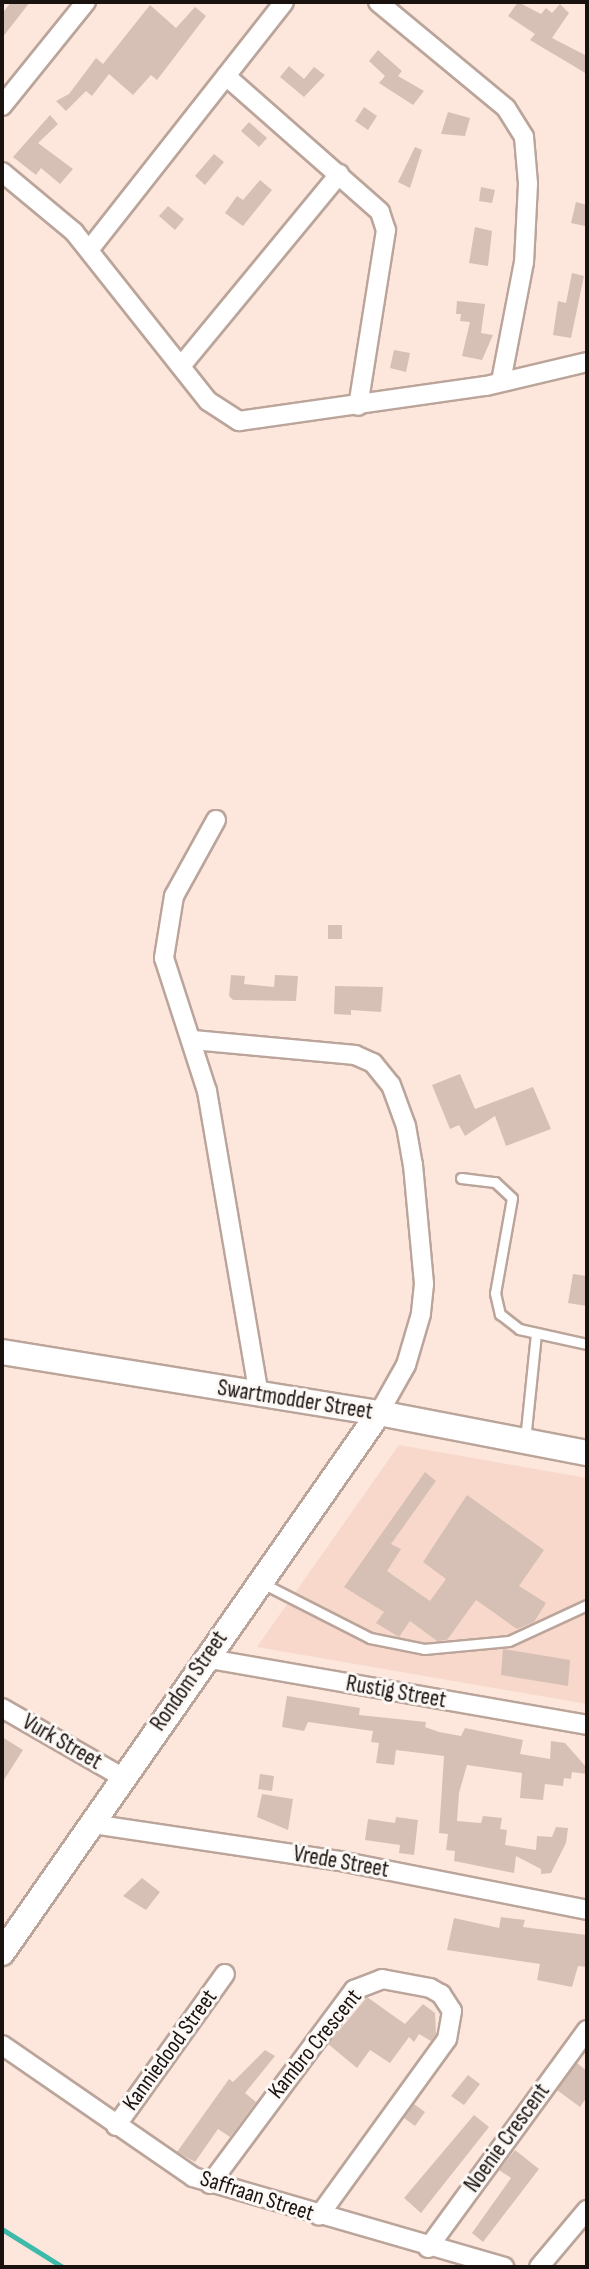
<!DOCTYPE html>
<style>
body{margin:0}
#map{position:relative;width:589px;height:2269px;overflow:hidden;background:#fde6db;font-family:"Sofia Sans Condensed",sans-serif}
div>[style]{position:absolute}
.built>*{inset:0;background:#f7d8ca}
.stream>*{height:4.5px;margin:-2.25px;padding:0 2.25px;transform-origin:2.25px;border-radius:2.25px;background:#3dbaaa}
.building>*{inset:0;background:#d6c0b5}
.roads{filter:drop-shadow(2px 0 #bba59b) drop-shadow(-2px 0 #bba59b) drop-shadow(0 2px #bba59b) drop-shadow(0 -2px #bba59b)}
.lane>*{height:9px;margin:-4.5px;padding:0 4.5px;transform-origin:4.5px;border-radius:4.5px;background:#fff}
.street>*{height:18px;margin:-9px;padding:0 9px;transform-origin:9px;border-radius:9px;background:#fff}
.secondary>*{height:24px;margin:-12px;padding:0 12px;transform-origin:12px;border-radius:12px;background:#fff}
span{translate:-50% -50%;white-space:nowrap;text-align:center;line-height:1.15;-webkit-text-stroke:6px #fcf8f5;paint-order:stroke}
.street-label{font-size:23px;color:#1a120f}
.frame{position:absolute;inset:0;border:4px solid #1a120f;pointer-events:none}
</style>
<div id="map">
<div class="built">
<div style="clip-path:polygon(399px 1445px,587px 1478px,587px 1704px,257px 1647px)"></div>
</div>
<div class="stream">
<div style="left:2px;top:2229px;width:72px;rotate:31.9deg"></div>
</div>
<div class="building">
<div style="clip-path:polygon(11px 2px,30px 2px,2px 38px,2px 14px)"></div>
<div style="clip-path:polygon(518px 2px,541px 14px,546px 8px,552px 13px,560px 4px,569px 13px,552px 38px,587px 56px,587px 74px,530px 40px,535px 34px,508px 16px)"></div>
<div style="clip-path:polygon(150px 5px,176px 28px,195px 7px,206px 16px,157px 80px,151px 75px,133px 95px,109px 74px,92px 96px,86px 91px,66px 111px,56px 101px,69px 94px,96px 58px,103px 64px)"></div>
<div style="clip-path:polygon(378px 50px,402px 71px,398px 76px,424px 91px,413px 105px,379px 83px,385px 76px,369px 61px)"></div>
<div style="clip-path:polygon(289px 66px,304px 79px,314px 67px,325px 75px,304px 97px,280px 77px)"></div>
<div style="clip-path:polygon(364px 107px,377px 116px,368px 130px,355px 121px)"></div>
<div style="clip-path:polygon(448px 112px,470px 118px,465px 136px,441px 134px)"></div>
<div style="clip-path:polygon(50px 115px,58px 124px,38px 143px,73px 169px,60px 184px,41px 168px,36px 175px,13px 157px)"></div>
<div style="clip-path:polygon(249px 122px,267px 138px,259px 147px,241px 131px)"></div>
<div style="clip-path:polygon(415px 147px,422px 150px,410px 188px,398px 182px)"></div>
<div style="clip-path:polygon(214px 154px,224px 162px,205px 185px,195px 176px)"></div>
<div style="clip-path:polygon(260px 180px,272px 190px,243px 226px,225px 213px,237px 196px,243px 200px)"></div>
<div style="clip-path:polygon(481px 187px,495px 190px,492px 203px,479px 201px)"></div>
<div style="clip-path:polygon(576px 202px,587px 205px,585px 226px,571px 223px)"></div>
<div style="clip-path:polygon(168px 206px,184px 219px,175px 230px,159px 216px)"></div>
<div style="clip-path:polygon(475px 227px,492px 231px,488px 266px,469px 263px)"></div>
<div style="clip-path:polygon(572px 273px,584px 276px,571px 338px,553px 335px,558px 301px,566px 303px)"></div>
<div style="clip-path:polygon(457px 301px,485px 304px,481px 333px,493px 335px,482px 360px,462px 356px,470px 322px,460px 321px,461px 314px,456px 314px)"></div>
<div style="clip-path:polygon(394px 350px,410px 353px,406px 372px,390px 368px)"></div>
<div style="clip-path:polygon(328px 925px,342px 925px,342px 939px,328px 939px)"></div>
<div style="clip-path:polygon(231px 975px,245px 976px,244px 984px,274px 987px,275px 975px,298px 976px,296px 1001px,233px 1000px,229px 996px)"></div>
<div style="clip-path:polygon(335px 986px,383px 987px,381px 1012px,351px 1010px,351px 1015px,334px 1014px)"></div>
<div style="clip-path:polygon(460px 1074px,475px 1109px,533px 1087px,551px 1129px,506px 1146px,495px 1116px,465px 1136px,459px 1125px,450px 1129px,432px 1085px)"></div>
<div style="clip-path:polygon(573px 1274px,587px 1276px,587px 1306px,568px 1303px)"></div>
<div style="clip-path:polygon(425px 1472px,436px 1481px,391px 1544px,401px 1549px,387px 1571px,430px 1601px,446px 1579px,423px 1562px,467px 1495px,544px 1550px,519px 1586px,546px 1603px,534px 1622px,517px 1629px,476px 1600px,447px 1640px,437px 1641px,410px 1621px,399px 1637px,376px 1623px,384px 1612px,344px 1587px)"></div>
<div style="clip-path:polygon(503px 1649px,570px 1660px,568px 1686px,501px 1675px)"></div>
<div style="clip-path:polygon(287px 1696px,360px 1708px,359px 1715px,426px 1722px,425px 1727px,439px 1732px,461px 1736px,465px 1728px,523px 1740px,520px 1754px,550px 1759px,551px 1741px,565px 1743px,587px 1768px,587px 1774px,572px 1772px,571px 1779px,564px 1778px,563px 1786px,545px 1784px,543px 1800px,520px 1798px,522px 1773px,467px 1765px,459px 1793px,457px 1821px,481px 1823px,483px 1816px,502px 1818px,500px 1829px,507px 1830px,505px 1845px,536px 1850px,537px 1836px,552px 1837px,556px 1827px,568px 1828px,566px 1843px,551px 1873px,541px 1874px,541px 1869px,516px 1856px,514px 1873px,454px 1861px,455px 1851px,446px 1850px,448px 1834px,439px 1833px,444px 1756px,396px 1750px,394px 1765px,376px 1763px,379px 1743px,371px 1742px,373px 1731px,308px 1722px,304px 1731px,282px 1727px)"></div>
<div style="clip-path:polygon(2px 1737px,23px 1750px,2px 1783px)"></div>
<div style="clip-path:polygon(260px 1774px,274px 1776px,272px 1791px,258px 1789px)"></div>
<div style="clip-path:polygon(262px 1794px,293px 1799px,288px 1830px,257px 1817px)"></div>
<div style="clip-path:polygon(396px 1817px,418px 1820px,414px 1855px,399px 1853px,400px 1845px,365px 1840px,368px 1819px,395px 1823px)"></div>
<div style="clip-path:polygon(142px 1878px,160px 1892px,146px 1910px,123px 1896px)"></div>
<div style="clip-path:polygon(501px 1917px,525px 1920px,523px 1927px,587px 1935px,587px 1967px,578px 1966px,572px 1987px,537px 1980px,540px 1964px,447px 1950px,454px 1918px,499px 1928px)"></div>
<div style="clip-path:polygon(367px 1997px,405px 2024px,423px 2004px,435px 2013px,436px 2034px,431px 2041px,419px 2034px,414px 2042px,409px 2037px,390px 2063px,370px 2050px,357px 2068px,328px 2044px)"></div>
<div style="clip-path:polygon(265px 2050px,275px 2056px,245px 2093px,256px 2102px,230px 2137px,218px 2129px,195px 2162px,177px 2152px,229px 2079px,233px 2082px)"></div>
<div style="clip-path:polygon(577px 2063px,587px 2071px,587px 2097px,580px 2107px,557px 2090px)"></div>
<div style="clip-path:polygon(468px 2075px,480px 2084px,464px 2105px,451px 2096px)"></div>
<div style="clip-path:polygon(414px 2104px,425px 2112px,415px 2126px,404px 2118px)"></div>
<div style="clip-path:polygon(474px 2115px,489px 2127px,421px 2213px,404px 2198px)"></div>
<div style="clip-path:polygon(515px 2150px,539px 2169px,483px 2242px,472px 2233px,511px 2178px,499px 2170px)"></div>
</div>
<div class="roads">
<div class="lane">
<div style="left:461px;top:1178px;width:34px;rotate:7deg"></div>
<div style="left:495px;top:1182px;width:23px;rotate:43deg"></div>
<div style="left:512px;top:1198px;width:97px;rotate:100.1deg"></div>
<div style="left:495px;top:1293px;width:22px;rotate:77deg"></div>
<div style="left:500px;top:1314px;width:24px;rotate:38deg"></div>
<div style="left:519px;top:1329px;width:70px;rotate:12.4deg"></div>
<div style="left:525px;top:1440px;width:107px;rotate:-84.1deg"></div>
<div style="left:264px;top:1584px;width:119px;rotate:27deg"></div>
<div style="left:370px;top:1638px;width:55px;rotate:11.5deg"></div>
<div style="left:424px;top:1649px;width:85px;rotate:-5.4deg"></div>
<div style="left:509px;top:1641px;width:86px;rotate:-24.8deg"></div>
</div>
<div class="street">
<div style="left:378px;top:2px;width:166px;rotate:39.6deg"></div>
<div style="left:506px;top:108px;width:34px;rotate:58deg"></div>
<div style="left:524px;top:137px;width:47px;rotate:85.1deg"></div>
<div style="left:528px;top:184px;width:78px;rotate:92.9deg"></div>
<div style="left:524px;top:262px;width:122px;rotate:100.9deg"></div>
<div style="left:226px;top:76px;width:205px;rotate:41.4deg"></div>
<div style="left:380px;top:212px;width:19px;rotate:72deg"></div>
<div style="left:386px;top:230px;width:178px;rotate:99deg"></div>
<div style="left:2px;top:106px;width:134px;rotate:-51.1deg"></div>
<div style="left:2px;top:172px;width:94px;rotate:39.8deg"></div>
<div style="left:74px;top:232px;width:216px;rotate:51.6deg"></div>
<div style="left:208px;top:401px;width:37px;rotate:33deg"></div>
<div style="left:239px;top:421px;width:249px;rotate:-8.1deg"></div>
<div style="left:486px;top:386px;width:104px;rotate:-13.4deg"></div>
<div style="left:89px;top:250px;width:315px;rotate:-51.8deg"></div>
<div style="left:181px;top:366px;width:249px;rotate:-50.5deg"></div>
<div style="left:216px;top:820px;width:87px;rotate:118.9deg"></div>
<div style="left:174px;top:896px;width:63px;rotate:99.2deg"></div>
<div style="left:164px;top:958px;width:140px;rotate:72.1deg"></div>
<div style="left:207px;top:1091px;width:309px;rotate:80.3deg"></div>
<div style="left:193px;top:1040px;width:163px;rotate:5.3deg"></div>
<div style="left:355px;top:1055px;width:20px;rotate:24deg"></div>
<div style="left:373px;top:1063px;width:28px;rotate:51deg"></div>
<div style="left:391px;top:1085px;width:44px;rotate:69.9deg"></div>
<div style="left:406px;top:1126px;width:40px;rotate:80deg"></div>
<div style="left:413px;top:1165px;width:120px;rotate:84.7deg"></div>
<div style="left:424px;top:1284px;width:30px;rotate:96deg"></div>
<div style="left:421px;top:1314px;width:53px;rotate:106.4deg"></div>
<div style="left:406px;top:1365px;width:55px;rotate:119.4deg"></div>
<div style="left:204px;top:1658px;width:389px;rotate:9.9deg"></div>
<div style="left:2px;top:1708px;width:138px;rotate:29.9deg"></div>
<div style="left:92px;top:1824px;width:251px;rotate:8.5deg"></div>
<div style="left:340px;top:1861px;width:252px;rotate:11.2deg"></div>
<div style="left:2px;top:2045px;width:232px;rotate:34.6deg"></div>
<div style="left:193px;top:2177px;width:324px;rotate:16.1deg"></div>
<div style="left:116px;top:2126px;width:187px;rotate:-54.4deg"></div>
<div style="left:210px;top:2184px;width:242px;rotate:-53.4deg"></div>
<div style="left:354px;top:1990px;width:30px;rotate:-21deg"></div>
<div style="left:382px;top:1979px;width:49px;rotate:10.6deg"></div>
<div style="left:430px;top:1988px;width:13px;rotate:29deg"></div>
<div style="left:441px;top:1994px;width:20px;rotate:57deg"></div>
<div style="left:452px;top:2011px;width:28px;rotate:100deg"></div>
<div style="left:447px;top:2039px;width:218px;rotate:125.9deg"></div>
<div style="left:428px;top:2248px;width:270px;rotate:-53.9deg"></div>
<div style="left:539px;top:2267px;width:75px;rotate:-49.9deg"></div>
</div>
<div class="secondary">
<div style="left:2px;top:1352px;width:382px;rotate:9.2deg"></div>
<div style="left:379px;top:1413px;width:212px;rotate:10.9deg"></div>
<div style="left:2px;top:1953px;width:659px;rotate:-55.08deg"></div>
</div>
</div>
<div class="street-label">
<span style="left:295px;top:1400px;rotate:9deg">Swartmodder Street</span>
<span style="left:189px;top:1681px;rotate:-55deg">Rondom Street</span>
<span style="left:396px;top:1692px;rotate:10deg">Rustig Street</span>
<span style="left:62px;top:1742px;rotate:30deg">Vurk Street</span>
<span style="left:341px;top:1862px;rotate:10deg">Vrede Street</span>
<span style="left:315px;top:2044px;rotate:-51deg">Kambro Crescent</span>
<span style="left:170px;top:2050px;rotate:-54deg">Kanniedood Street</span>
<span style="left:507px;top:2138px;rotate:-54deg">Noenie Crescent</span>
<span style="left:257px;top:2196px;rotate:18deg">Saffraan Street</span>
</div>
<div class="frame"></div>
</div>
